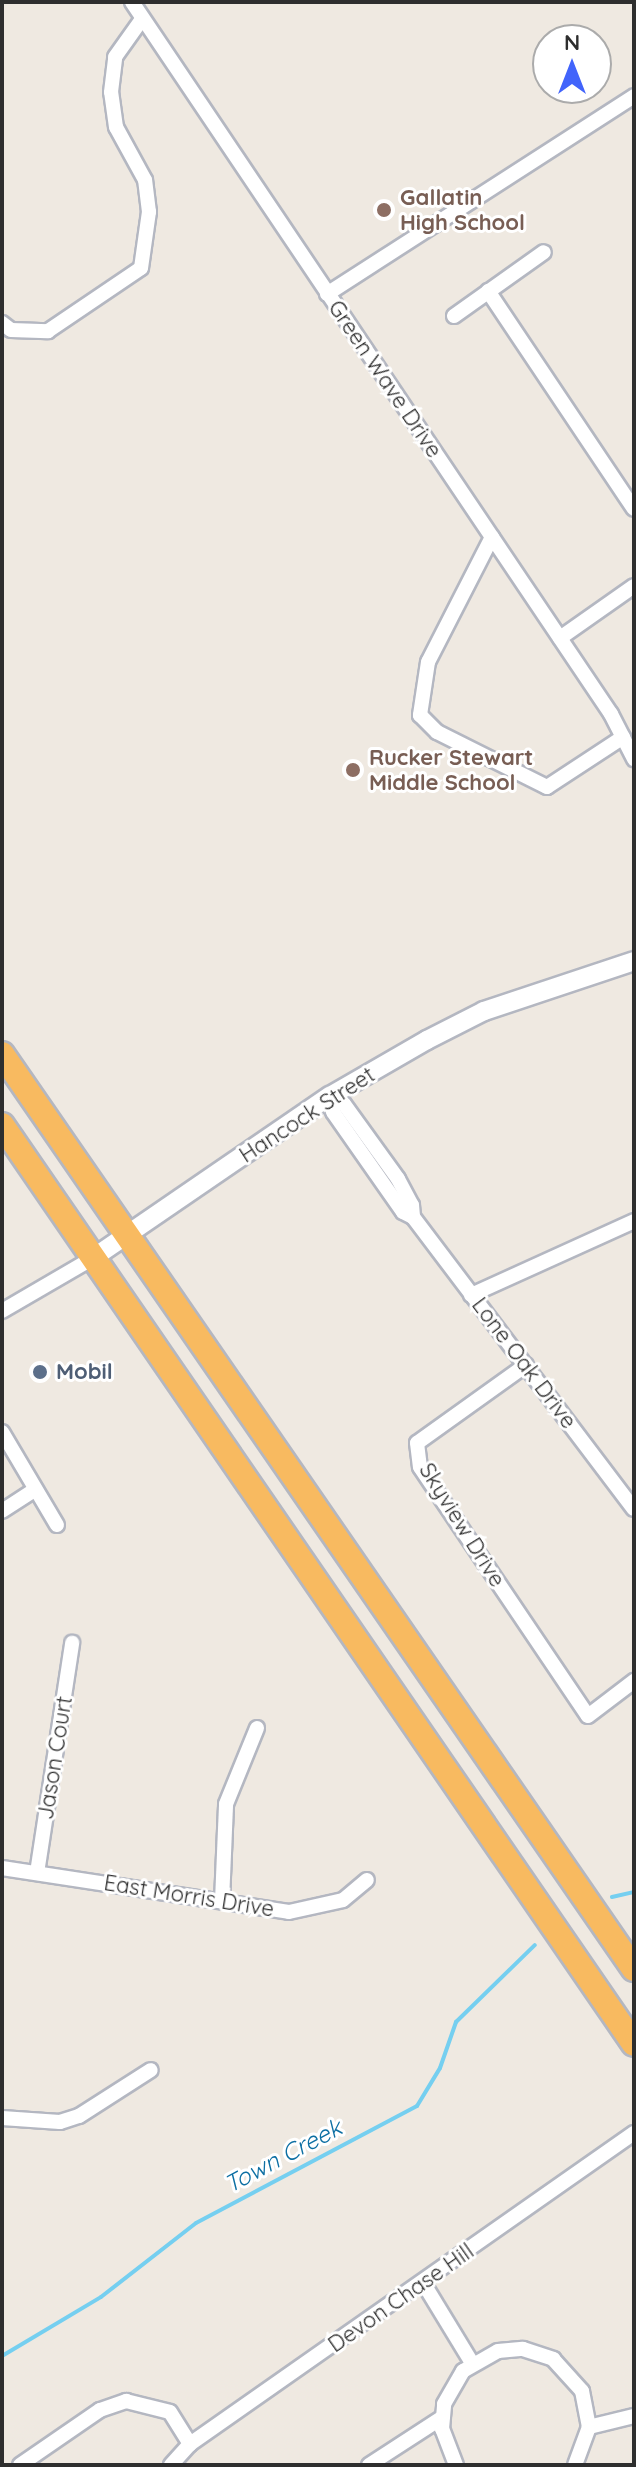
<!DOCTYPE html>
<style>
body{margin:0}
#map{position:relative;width:636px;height:2467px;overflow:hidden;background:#efe9e1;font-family:Quicksand,sans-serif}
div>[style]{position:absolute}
.stream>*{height:4px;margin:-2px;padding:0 2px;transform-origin:2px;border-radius:2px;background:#75cff0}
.roads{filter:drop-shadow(2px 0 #b4b7c1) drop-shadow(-2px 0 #b4b7c1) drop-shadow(0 2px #b4b7c1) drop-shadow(0 -2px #b4b7c1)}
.minor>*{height:14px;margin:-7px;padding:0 7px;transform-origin:7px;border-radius:7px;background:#fff}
.tertiary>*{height:18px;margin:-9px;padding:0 9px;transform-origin:9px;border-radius:9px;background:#fff}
.trunk>*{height:24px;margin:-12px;padding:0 12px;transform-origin:12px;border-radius:12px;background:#f8ba60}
.dots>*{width:22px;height:22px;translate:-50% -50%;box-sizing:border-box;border:4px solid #fff;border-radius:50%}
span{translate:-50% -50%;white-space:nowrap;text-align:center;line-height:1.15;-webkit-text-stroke:6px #fff;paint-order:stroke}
.education-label{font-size:22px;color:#785e54;font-weight:700}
.left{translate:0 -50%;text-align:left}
.street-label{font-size:22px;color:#2e2e2e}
.service-label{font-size:22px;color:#4e5e75;font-weight:700}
.water-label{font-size:24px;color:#0d6fa3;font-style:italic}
.frame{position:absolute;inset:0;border:4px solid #2e2e2e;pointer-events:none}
.north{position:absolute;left:532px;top:24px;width:80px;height:80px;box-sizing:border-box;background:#fff;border:2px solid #ababab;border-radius:50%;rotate:0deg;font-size:22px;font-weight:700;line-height:32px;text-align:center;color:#2e2e2e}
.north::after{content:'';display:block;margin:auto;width:28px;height:36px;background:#4264fb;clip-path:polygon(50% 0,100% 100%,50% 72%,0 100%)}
</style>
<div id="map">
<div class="stream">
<div style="left:612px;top:1897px;width:23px;rotate:-13deg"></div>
<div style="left:2px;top:2356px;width:115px;rotate:-30.8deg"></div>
<div style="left:101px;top:2297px;width:120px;rotate:-37.9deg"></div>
<div style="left:196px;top:2223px;width:250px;rotate:-27.9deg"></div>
<div style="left:417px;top:2106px;width:44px;rotate:-58.8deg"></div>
<div style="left:440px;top:2068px;width:49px;rotate:-70.8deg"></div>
<div style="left:456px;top:2022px;width:110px;rotate:-44.3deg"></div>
</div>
<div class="roads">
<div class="minor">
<div style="left:132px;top:2px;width:858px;rotate:56.07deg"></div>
<div style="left:611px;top:714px;width:51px;rotate:62.9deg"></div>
<div style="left:488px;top:291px;width:262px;rotate:56.2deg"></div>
<div style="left:327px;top:294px;width:365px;rotate:-32.8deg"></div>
<div style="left:454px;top:316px;width:110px;rotate:-35.4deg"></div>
<div style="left:2px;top:323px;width:11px;rotate:38deg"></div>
<div style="left:11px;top:330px;width:37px;rotate:2deg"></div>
<div style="left:48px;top:331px;width:112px;rotate:-34.1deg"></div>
<div style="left:141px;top:268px;width:57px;rotate:-81.9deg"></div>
<div style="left:149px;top:212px;width:32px;rotate:-97deg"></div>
<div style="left:145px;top:180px;width:60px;rotate:-118.7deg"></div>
<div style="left:116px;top:127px;width:35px;rotate:-98deg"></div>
<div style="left:111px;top:92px;width:35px;rotate:-83deg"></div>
<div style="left:115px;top:57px;width:47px;rotate:-54.6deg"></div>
<div style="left:492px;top:537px;width:140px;rotate:117.1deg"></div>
<div style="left:428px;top:662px;width:54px;rotate:98.6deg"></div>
<div style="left:420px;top:715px;width:24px;rotate:45deg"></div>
<div style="left:437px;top:732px;width:123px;rotate:26.6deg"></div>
<div style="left:547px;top:787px;width:91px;rotate:-33.3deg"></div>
<div style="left:560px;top:638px;width:90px;rotate:-35.1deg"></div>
<div style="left:330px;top:1096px;width:16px;rotate:79deg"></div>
<div style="left:333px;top:1112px;width:122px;rotate:55deg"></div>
<div style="left:403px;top:1212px;width:11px;rotate:27deg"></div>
<div style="left:413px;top:1217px;width:366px;rotate:52.9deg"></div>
<div style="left:330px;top:1096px;width:16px;rotate:30deg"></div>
<div style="left:344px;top:1104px;width:92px;rotate:54.2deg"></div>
<div style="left:398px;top:1179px;width:30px;rotate:62deg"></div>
<div style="left:412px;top:1205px;width:12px;rotate:85deg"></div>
<div style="left:471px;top:1295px;width:179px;rotate:-24.4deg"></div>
<div style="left:2px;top:1311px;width:105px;rotate:-30.2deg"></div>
<div style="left:526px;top:1365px;width:134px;rotate:144.4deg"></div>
<div style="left:417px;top:1443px;width:24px;rotate:83deg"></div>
<div style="left:420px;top:1467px;width:300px;rotate:56deg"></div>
<div style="left:588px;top:1716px;width:58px;rotate:-37.3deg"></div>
<div style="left:2px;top:1432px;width:108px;rotate:59.4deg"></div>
<div style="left:2px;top:1511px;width:37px;rotate:-33deg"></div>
<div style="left:2px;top:1868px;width:290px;rotate:8.7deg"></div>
<div style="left:289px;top:1912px;width:55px;rotate:-12.5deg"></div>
<div style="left:343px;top:1900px;width:31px;rotate:-40deg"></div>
<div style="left:37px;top:1873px;width:233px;rotate:-81.3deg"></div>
<div style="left:222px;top:1901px;width:97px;rotate:-87.6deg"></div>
<div style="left:226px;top:1804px;width:82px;rotate:-67.8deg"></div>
<div style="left:2px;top:2118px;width:58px;rotate:3.9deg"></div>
<div style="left:60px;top:2122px;width:20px;rotate:-18deg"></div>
<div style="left:79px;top:2116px;width:85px;rotate:-32.6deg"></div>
<div style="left:424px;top:2284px;width:92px;rotate:58.7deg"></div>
<div style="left:589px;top:2427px;width:46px;rotate:-13.7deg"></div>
<div style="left:20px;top:2465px;width:97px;rotate:-34.5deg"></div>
<div style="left:100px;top:2410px;width:28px;rotate:-19deg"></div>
<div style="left:126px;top:2401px;width:45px;rotate:14deg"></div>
<div style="left:170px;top:2412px;width:38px;rotate:58deg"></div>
<div style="left:171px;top:2465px;width:28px;rotate:-48deg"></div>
<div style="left:190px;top:2444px;width:542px;rotate:-35.01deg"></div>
<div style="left:369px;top:2465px;width:88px;rotate:-33deg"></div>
<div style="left:456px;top:2465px;width:39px;rotate:-111deg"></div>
<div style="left:442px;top:2429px;width:25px;rotate:-85deg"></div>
<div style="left:444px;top:2404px;width:38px;rotate:-60deg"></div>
<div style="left:463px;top:2371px;width:40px;rotate:-29.7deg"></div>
<div style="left:498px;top:2351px;width:25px;rotate:-5deg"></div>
<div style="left:523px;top:2349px;width:32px;rotate:18deg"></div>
<div style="left:553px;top:2359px;width:43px;rotate:47.8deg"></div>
<div style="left:582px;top:2391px;width:37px;rotate:79deg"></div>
<div style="left:589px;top:2427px;width:40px;rotate:110.2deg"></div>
</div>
<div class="tertiary">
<div style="left:93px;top:1258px;width:287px;rotate:-34.4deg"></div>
<div style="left:330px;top:1096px;width:112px;rotate:-30deg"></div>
<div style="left:427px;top:1040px;width:64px;rotate:-27deg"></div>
<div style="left:484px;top:1011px;width:158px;rotate:-18.4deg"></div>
</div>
<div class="trunk">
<div style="left:2px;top:1054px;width:1112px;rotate:55.37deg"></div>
<div style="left:2px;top:1125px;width:1115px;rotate:55.48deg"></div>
</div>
</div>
<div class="dots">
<div style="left:384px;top:210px;background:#8d6e63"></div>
<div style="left:353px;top:770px;background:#8d6e63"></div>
<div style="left:40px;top:1372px;background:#5c6f8a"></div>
</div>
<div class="education-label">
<span class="left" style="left:400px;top:210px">Gallatin<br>High School</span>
<span class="left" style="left:369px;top:770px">Rucker Stewart<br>Middle School</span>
</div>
<div class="street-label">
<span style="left:385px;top:379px;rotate:56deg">Green Wave Drive</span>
<span style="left:307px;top:1115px;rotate:-33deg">Hancock Street</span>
<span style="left:524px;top:1363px;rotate:53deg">Lone Oak Drive</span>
<span style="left:462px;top:1525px;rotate:58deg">Skyview Drive</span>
<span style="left:55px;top:1758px;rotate:-81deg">Jason Court</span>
<span style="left:189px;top:1896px;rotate:9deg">East Morris Drive</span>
<span style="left:401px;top:2298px;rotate:-35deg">Devon Chase Hill</span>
</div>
<div class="service-label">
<span class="left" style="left:56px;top:1372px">Mobil</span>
</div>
<div class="water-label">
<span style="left:283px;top:2156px;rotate:-28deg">Town Creek</span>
</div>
<div class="frame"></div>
<div class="north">N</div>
</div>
